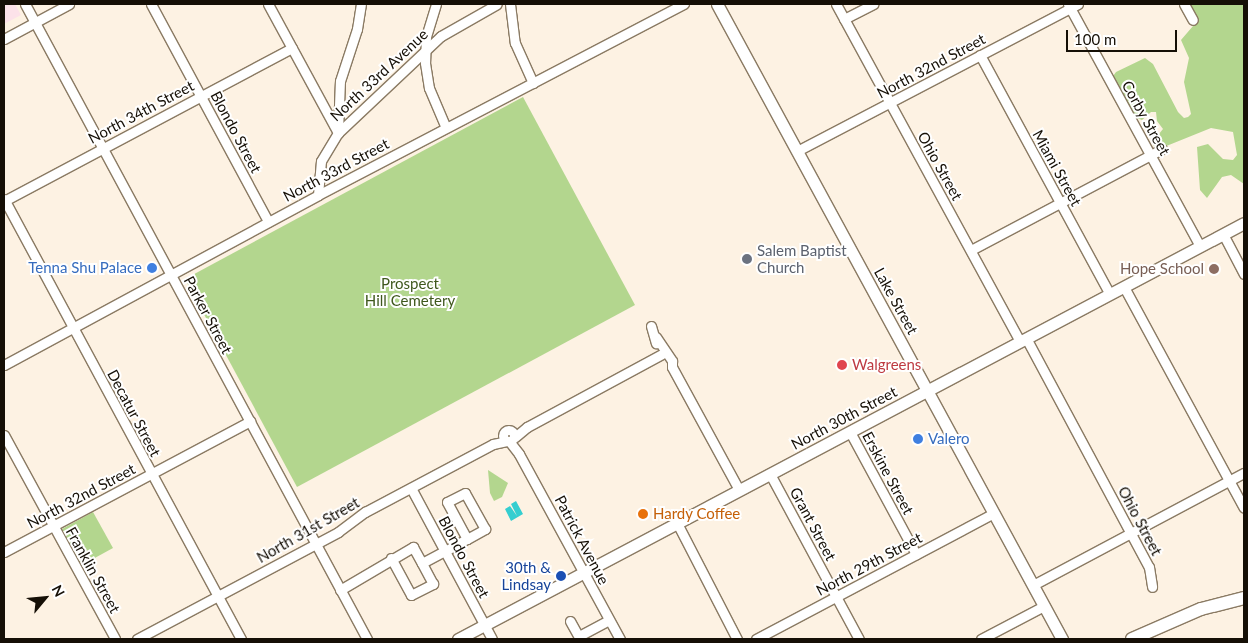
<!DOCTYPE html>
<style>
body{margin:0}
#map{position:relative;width:1248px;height:643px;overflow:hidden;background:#fdf2e3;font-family:Lato,sans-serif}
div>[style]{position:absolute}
.education>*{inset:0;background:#fce2e9}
.green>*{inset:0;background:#b3d68e}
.water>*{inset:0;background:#35ced0}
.roads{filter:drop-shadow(1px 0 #8a7a63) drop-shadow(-1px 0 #8a7a63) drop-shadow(0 1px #8a7a63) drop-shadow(0 -1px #8a7a63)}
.minor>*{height:9px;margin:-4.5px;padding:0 4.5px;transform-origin:4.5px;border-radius:4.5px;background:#fff}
.minor>.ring{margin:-4.5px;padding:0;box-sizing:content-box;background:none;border:9px solid #fff;border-radius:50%}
.major>*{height:11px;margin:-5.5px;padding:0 5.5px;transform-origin:5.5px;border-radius:5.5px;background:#fff}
.highway>*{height:12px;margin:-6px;padding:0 6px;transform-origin:6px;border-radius:6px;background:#fff}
.dots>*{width:14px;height:14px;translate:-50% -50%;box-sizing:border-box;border:2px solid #fff;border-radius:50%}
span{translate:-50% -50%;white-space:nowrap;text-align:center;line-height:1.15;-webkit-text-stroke:4px #fff;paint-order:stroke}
.street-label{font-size:15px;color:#150f06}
.worship-label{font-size:15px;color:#5b616d}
.left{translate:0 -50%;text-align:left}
.shop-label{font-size:15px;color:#366cbe}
.right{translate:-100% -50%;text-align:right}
.education-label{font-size:15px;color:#785e54}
.park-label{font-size:15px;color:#3f581d}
.health-label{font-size:15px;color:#be3a42}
.food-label{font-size:15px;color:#c56008}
.transit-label{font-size:15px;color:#164399}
.frame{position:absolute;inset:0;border:5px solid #150f06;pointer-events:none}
.north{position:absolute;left:20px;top:573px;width:50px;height:50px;-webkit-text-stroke:4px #fff;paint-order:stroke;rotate:62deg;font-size:14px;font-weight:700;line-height:20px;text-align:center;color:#150f06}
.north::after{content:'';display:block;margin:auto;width:18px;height:22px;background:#150f06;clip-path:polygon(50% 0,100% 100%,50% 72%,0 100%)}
.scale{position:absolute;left:1066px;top:30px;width:111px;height:22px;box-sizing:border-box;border:2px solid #150f06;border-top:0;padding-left:6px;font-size:15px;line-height:18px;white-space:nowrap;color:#150f06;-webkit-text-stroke:4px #fff;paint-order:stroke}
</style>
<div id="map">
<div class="education">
<div style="clip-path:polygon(4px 4px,15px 4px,21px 15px,4px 24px)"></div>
</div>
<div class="green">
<div style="clip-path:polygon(1189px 4px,1244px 4px,1244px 184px,1231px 175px,1222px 177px,1207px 198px,1200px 190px,1197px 147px,1208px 144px,1223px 159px,1233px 160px,1237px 155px,1233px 132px,1211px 128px,1159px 149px,1153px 145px,1154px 140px,1163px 129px,1157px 121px,1156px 112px,1151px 112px,1142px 120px,1134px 117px,1111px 79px,1116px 72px,1145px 58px,1153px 64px,1178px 112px,1184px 118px,1188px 117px,1191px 114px,1184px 82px,1189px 58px,1181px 40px,1193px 26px,1194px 14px)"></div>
<div style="clip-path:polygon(523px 97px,635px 305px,297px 487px,185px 279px)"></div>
<div style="clip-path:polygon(488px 470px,508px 483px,502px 497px,494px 501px,490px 493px)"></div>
<div style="clip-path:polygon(93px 512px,113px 548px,82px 565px,62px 529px)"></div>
</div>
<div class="water">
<div style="clip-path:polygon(516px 501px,523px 514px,511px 521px,505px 509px,510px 506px,517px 516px,511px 504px)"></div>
</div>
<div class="roads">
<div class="minor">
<div style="left:25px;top:4px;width:721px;rotate:61.69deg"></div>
<div style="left:151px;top:4px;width:247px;rotate:61.7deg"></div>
<div style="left:268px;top:4px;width:147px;rotate:61.5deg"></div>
<div style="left:436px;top:4px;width:34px;rotate:107deg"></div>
<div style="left:426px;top:36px;width:27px;rotate:92deg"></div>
<div style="left:425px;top:63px;width:25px;rotate:81deg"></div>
<div style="left:429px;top:88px;width:43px;rotate:67deg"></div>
<div style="left:510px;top:4px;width:39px;rotate:83deg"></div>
<div style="left:515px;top:43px;width:44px;rotate:65.8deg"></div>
<div style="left:836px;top:4px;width:384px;rotate:61.4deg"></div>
<div style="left:1068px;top:4px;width:276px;rotate:61.4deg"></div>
<div style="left:1184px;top:4px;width:18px;rotate:61deg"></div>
<div style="left:844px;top:19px;width:33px;rotate:-27deg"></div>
<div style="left:4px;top:39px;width:74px;rotate:-28.3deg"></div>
<div style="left:980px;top:55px;width:272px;rotate:61.5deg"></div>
<div style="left:338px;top:130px;width:49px;rotate:-87.7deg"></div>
<div style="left:340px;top:81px;width:55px;rotate:-71.9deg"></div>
<div style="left:357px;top:29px;width:25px;rotate:-81deg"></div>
<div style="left:797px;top:151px;width:317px;rotate:-27.6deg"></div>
<div style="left:318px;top:195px;width:34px;rotate:-85deg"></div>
<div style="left:321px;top:161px;width:33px;rotate:-59deg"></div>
<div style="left:338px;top:133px;width:141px;rotate:-43.3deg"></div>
<div style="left:441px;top:36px;width:64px;rotate:-29.7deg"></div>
<div style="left:4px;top:199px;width:500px;rotate:61.7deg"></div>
<div style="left:4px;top:201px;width:326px;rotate:-28deg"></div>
<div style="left:1223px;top:234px;width:45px;rotate:62.3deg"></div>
<div style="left:971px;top:250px;width:216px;rotate:-27.9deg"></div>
<div style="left:1124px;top:287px;width:251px;rotate:61.5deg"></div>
<div style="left:651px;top:326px;width:18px;rotate:74deg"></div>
<div style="left:656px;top:337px;width:29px;rotate:56deg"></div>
<div style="left:672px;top:361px;width:6px;rotate:90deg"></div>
<div style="left:672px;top:367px;width:140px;rotate:61.4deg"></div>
<div style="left:1026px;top:338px;width:260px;rotate:61.8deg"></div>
<div style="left:1149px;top:567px;width:20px;rotate:81deg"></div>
<div style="left:4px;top:365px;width:357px;rotate:-28.4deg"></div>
<div style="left:318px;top:195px;width:413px;rotate:-27.6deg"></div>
<div class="ring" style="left:503.5px;top:430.5px;width:2px;height:2px"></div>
<div style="left:850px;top:432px;width:139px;rotate:61.6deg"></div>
<div style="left:4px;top:435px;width:232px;rotate:61.4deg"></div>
<div style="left:515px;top:437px;width:16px;rotate:-40deg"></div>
<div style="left:527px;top:427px;width:153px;rotate:-28.4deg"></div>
<div style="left:509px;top:441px;width:16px;rotate:52deg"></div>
<div style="left:519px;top:454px;width:211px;rotate:61.4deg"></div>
<div style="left:770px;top:474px;width:187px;rotate:61.7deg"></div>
<div style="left:411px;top:488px;width:171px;rotate:61.8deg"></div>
<div style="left:677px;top:523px;width:131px;rotate:62.7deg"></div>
<div style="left:4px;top:552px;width:279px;rotate:-28deg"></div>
<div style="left:391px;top:558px;width:42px;rotate:61.6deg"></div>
<div style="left:411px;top:595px;width:25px;rotate:-27deg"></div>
<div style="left:433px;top:584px;width:24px;rotate:-118deg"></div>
<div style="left:1033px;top:585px;width:239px;rotate:-28deg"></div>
<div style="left:340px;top:590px;width:85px;rotate:-30.5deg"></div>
<div style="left:413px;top:547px;width:18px;rotate:61deg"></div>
<div style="left:422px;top:563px;width:26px;rotate:-28deg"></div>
<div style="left:445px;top:551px;width:25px;rotate:-29deg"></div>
<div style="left:467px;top:539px;width:21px;rotate:-29deg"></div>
<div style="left:485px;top:529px;width:41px;rotate:-119.1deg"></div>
<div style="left:465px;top:493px;width:20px;rotate:153deg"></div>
<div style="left:447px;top:502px;width:42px;rotate:61.6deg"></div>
<div style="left:570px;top:621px;width:21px;rotate:61deg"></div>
<div style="left:579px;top:636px;width:34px;rotate:-28deg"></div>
<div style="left:137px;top:639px;width:228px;rotate:-28deg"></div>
<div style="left:338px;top:532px;width:34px;rotate:-37deg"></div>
<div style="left:365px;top:512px;width:145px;rotate:-28deg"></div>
<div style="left:493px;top:444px;width:14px;rotate:-12deg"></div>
<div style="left:756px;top:639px;width:269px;rotate:-27.9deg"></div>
<div style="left:981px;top:639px;width:71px;rotate:-27.6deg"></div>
</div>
<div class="major">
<div style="left:717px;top:4px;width:723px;rotate:61.48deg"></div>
<div style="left:458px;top:639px;width:889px;rotate:-27.89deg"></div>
</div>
<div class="highway">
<div style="left:1132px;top:639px;width:75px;rotate:-23.5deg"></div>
<div style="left:1201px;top:609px;width:44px;rotate:-14.3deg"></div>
</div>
</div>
<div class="dots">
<div style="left:747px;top:259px;background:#6b7280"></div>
<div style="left:152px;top:268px;background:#3f7fe0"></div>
<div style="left:1214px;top:269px;background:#8d6e63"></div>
<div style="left:842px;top:365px;background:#e0444e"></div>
<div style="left:918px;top:439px;background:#3f7fe0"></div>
<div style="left:643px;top:514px;background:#e8710a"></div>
<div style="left:561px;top:576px;background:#1a4fb4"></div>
</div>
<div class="street-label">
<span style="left:931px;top:66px;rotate:-28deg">North 32nd Street</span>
<span style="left:379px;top:75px;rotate:-43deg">North 33rd Avenue</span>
<span style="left:141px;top:112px;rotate:-28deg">North 34th Street</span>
<span style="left:1146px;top:118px;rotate:61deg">Corby Street</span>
<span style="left:236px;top:132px;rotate:62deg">Blondo Street</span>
<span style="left:940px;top:166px;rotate:61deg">Ohio Street</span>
<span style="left:1057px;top:168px;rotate:61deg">Miami Street</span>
<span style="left:336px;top:170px;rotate:-28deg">North 33rd Street</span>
<span style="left:896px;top:301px;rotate:61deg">Lake Street</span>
<span style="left:208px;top:315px;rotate:62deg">Parker Street</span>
<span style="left:134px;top:413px;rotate:62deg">Decatur Street</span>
<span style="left:844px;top:418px;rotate:-28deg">North 30th Street</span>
<span style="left:888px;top:473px;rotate:62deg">Erskine Street</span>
<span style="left:81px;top:496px;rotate:-28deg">North 32nd Street</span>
<span style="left:1140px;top:521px;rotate:62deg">Ohio Street</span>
<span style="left:813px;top:524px;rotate:62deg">Grant Street</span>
<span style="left:308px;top:530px;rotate:-30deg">North 31st Street</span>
<span style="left:582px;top:540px;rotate:62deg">Patrick Avenue</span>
<span style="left:464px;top:557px;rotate:62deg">Blondo Street</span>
<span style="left:869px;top:564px;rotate:-28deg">North 29th Street</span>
<span style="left:93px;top:570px;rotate:61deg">Franklin Street</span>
</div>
<div class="worship-label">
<span class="left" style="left:757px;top:259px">Salem Baptist<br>Church</span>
</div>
<div class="shop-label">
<span class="right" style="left:142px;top:268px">Tenna Shu Palace</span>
<span class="left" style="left:928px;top:439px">Valero</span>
</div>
<div class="education-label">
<span class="right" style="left:1204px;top:269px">Hope School</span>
</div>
<div class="park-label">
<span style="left:410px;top:292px">Prospect<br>Hill Cemetery</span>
</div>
<div class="health-label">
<span class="left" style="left:852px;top:365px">Walgreens</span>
</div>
<div class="food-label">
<span class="left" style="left:653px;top:514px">Hardy Coffee</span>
</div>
<div class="transit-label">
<span class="right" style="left:551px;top:576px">30th &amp;<br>Lindsay</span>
</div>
<div class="frame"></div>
<div class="north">N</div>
<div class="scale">100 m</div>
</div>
